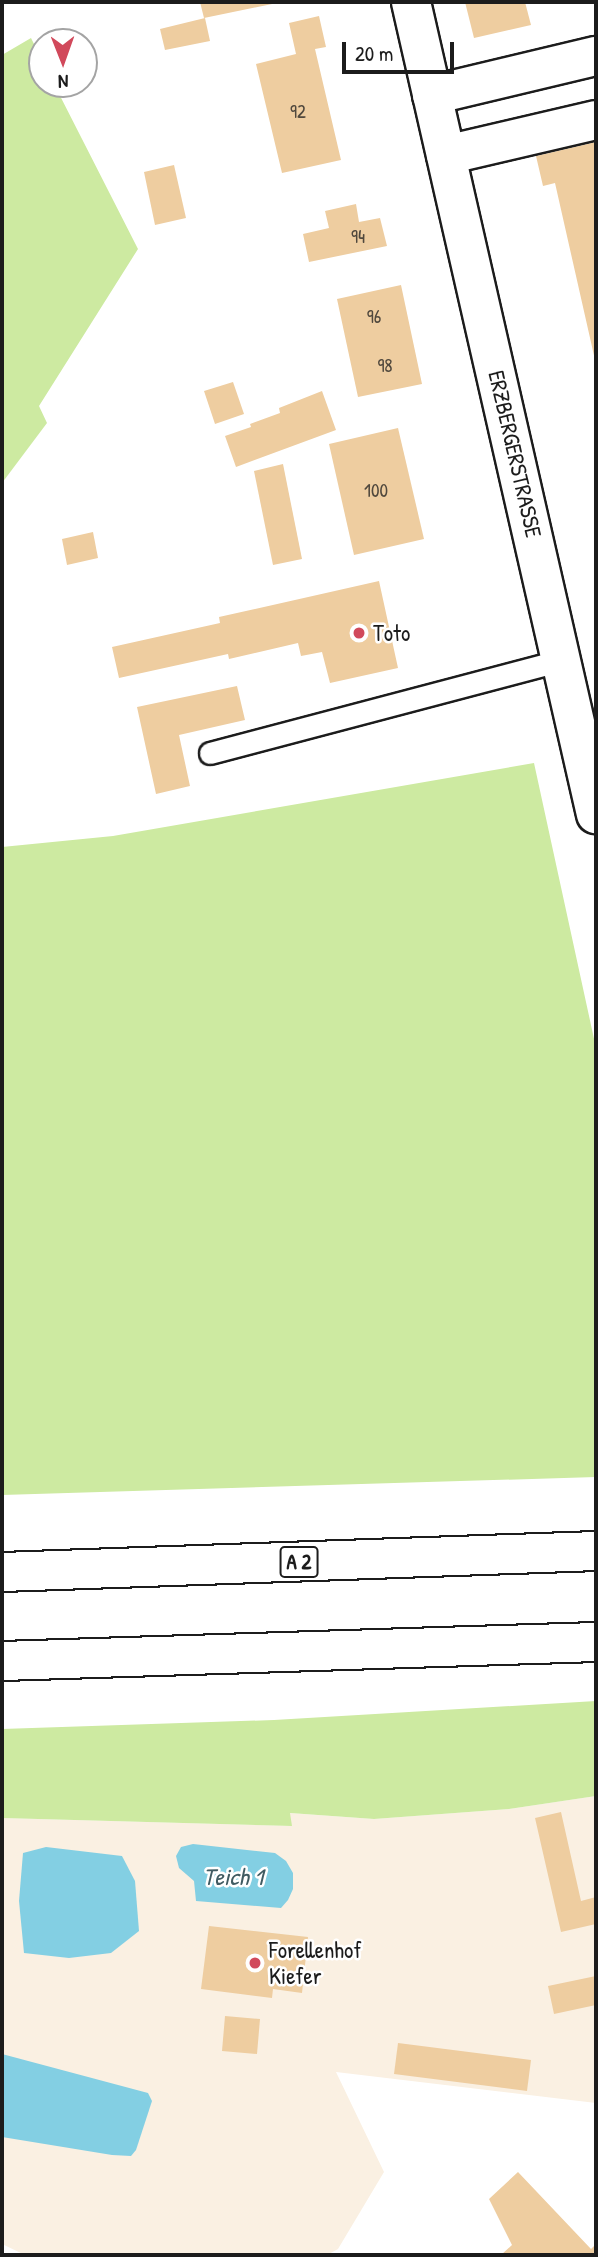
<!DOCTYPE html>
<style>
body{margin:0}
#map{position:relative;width:598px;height:2257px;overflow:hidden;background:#fff;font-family:"Patrick Hand",sans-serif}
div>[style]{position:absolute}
.built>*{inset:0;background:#faf0e2}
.green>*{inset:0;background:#cdeaa1}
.water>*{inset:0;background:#83cfe3}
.building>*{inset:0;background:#eecda0}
.roads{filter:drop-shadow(2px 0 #1c1c1c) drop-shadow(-2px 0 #1c1c1c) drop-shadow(0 2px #1c1c1c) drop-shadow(0 -2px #1c1c1c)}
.service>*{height:21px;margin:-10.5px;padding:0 10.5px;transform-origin:10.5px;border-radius:10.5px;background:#fff}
.minor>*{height:38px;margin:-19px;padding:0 19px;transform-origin:19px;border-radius:19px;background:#fff}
.tertiary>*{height:38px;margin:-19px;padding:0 19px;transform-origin:19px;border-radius:19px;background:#fff}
.motorway>*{height:38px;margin:-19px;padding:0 19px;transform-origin:19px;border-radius:19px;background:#fff}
.dots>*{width:19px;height:19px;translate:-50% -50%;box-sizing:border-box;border:4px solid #fff;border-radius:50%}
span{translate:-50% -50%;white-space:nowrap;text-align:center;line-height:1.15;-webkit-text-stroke:5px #fff;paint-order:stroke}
.number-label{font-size:19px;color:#50483d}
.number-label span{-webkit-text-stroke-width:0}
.shield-label span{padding:2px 5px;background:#fff;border:2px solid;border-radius:5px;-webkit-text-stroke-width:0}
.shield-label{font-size:21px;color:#1c1c1c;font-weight:700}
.street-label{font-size:23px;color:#1c1c1c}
.poi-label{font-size:23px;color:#1c1c1c}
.left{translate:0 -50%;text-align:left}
.water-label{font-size:24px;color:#405b62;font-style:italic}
.frame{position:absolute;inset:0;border:4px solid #1c1c1c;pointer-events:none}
.north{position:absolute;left:28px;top:28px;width:70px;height:70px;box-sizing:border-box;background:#fff;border:2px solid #a4a4a4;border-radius:50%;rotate:179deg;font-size:19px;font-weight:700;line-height:28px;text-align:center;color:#1c1c1c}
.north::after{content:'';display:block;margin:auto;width:24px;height:32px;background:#d1495b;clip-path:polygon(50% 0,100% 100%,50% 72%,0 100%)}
.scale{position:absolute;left:342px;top:42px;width:112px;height:32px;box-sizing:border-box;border:4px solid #1c1c1c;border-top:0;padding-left:9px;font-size:21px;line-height:24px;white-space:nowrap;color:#1c1c1c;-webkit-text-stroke:5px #fff;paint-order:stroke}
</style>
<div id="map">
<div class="built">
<div style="clip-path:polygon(596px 1796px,596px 2103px,336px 2072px,384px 2172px,338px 2249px,327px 2255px,25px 2255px,2px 2244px,2px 1818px,291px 1826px,289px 1813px,374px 1819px,509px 1809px)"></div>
</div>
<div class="green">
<div style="clip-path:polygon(31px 38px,42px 60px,42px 84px,54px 84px,138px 249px,39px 406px,47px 423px,2px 483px,2px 55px)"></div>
<div style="clip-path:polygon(534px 763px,596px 1048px,596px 1477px,2px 1495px,2px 847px,113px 836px)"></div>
<div style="clip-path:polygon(596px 1701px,596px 1796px,509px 1809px,374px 1819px,290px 1813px,292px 1826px,2px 1818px,2px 1729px,274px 1720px)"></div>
</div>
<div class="water">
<div style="clip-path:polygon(193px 1844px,275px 1853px,286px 1861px,293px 1873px,293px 1889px,288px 1900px,281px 1908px,196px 1901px,194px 1881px,179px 1868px,176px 1856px,181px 1847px)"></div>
<div style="clip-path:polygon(46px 1847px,122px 1856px,135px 1881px,139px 1931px,111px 1953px,69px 1958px,24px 1953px,19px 1901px,23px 1853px)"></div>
<div style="clip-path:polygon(2px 2054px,148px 2093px,152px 2101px,136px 2150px,131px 2156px,112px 2155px,2px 2137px)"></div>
</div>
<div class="building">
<div style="clip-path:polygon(200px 2px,277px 2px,277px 3px,204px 18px)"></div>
<div style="clip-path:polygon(465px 2px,525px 2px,531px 25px,474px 38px)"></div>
<div style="clip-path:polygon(319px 16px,326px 47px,315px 49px,341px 160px,282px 173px,256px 64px,296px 54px,289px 23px)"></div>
<div style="clip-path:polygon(205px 18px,210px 41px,165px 50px,160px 29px)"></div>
<div style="clip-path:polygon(596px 142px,596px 360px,595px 360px,555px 183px,543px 186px,536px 156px)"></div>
<div style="clip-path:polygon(174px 165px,186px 218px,155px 225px,144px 172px)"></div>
<div style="clip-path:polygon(356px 204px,359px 222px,380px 218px,387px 246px,309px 262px,303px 234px,329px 228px,325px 211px)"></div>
<div style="clip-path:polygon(401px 285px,422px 384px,358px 397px,337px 299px)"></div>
<div style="clip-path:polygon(233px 382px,244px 414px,215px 424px,204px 391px)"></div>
<div style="clip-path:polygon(322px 391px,336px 430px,236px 467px,225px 436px,251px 427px,250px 424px,280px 413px,279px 408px)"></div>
<div style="clip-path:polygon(398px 428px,424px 539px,354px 555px,329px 444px)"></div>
<div style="clip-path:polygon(283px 464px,302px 559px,273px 565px,254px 471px)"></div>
<div style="clip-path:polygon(93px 532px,98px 558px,67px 565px,62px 539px)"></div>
<div style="clip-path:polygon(379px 581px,398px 668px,330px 683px,322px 652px,301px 656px,298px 643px,229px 659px,228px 654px,119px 678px,112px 647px,220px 623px,219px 617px)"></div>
<div style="clip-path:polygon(237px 686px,245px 720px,179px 735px,190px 786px,156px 794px,137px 707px)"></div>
<div style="clip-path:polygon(561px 1812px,581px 1901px,596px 1897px,596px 1924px,561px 1932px,535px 1818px)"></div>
<div style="clip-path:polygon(209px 1926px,308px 1937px,302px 1993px,273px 1989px,272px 1998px,201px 1989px)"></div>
<div style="clip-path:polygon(596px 1976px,596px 2005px,554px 2014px,548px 1986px)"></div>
<div style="clip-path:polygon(225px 2016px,260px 2019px,257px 2054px,222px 2051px)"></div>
<div style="clip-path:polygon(398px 2043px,531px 2060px,527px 2091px,394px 2074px)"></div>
<div style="clip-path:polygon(518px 2172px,591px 2249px,596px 2244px,596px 2255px,501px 2255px,512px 2245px,489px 2199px)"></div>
</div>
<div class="roads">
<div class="service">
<div style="left:210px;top:753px;width:364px;rotate:-14.8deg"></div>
</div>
<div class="minor">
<div style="left:432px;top:95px;width:169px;rotate:-13.4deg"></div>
<div style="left:446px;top:155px;width:154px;rotate:-13.1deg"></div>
</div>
<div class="tertiary">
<div style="left:411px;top:2px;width:833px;rotate:77.17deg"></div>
</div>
<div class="motorway">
<div style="left:2px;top:1572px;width:594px;rotate:-2.02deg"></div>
<div style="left:2px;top:1661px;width:594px;rotate:-1.83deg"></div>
</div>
</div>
<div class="dots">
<div style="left:359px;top:633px;background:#d1495b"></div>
<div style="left:255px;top:1963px;background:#d1495b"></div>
</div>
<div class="number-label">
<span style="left:298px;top:112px">92</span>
<span style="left:358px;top:237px">94</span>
<span style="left:374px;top:317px">96</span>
<span style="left:385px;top:366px">98</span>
<span style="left:376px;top:491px">100</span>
</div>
<div class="shield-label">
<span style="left:299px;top:1562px">A 2</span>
</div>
<div class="street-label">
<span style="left:515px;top:454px;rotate:77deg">ERZBERGERSTRASSE</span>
</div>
<div class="poi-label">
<span class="left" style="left:373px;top:633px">Toto</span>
<span class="left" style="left:269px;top:1963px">Forellenhof<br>Kiefer</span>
</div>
<div class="water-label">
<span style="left:233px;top:1877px">Teich 1</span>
</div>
<div class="frame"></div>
<div class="north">N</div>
<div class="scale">20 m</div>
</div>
